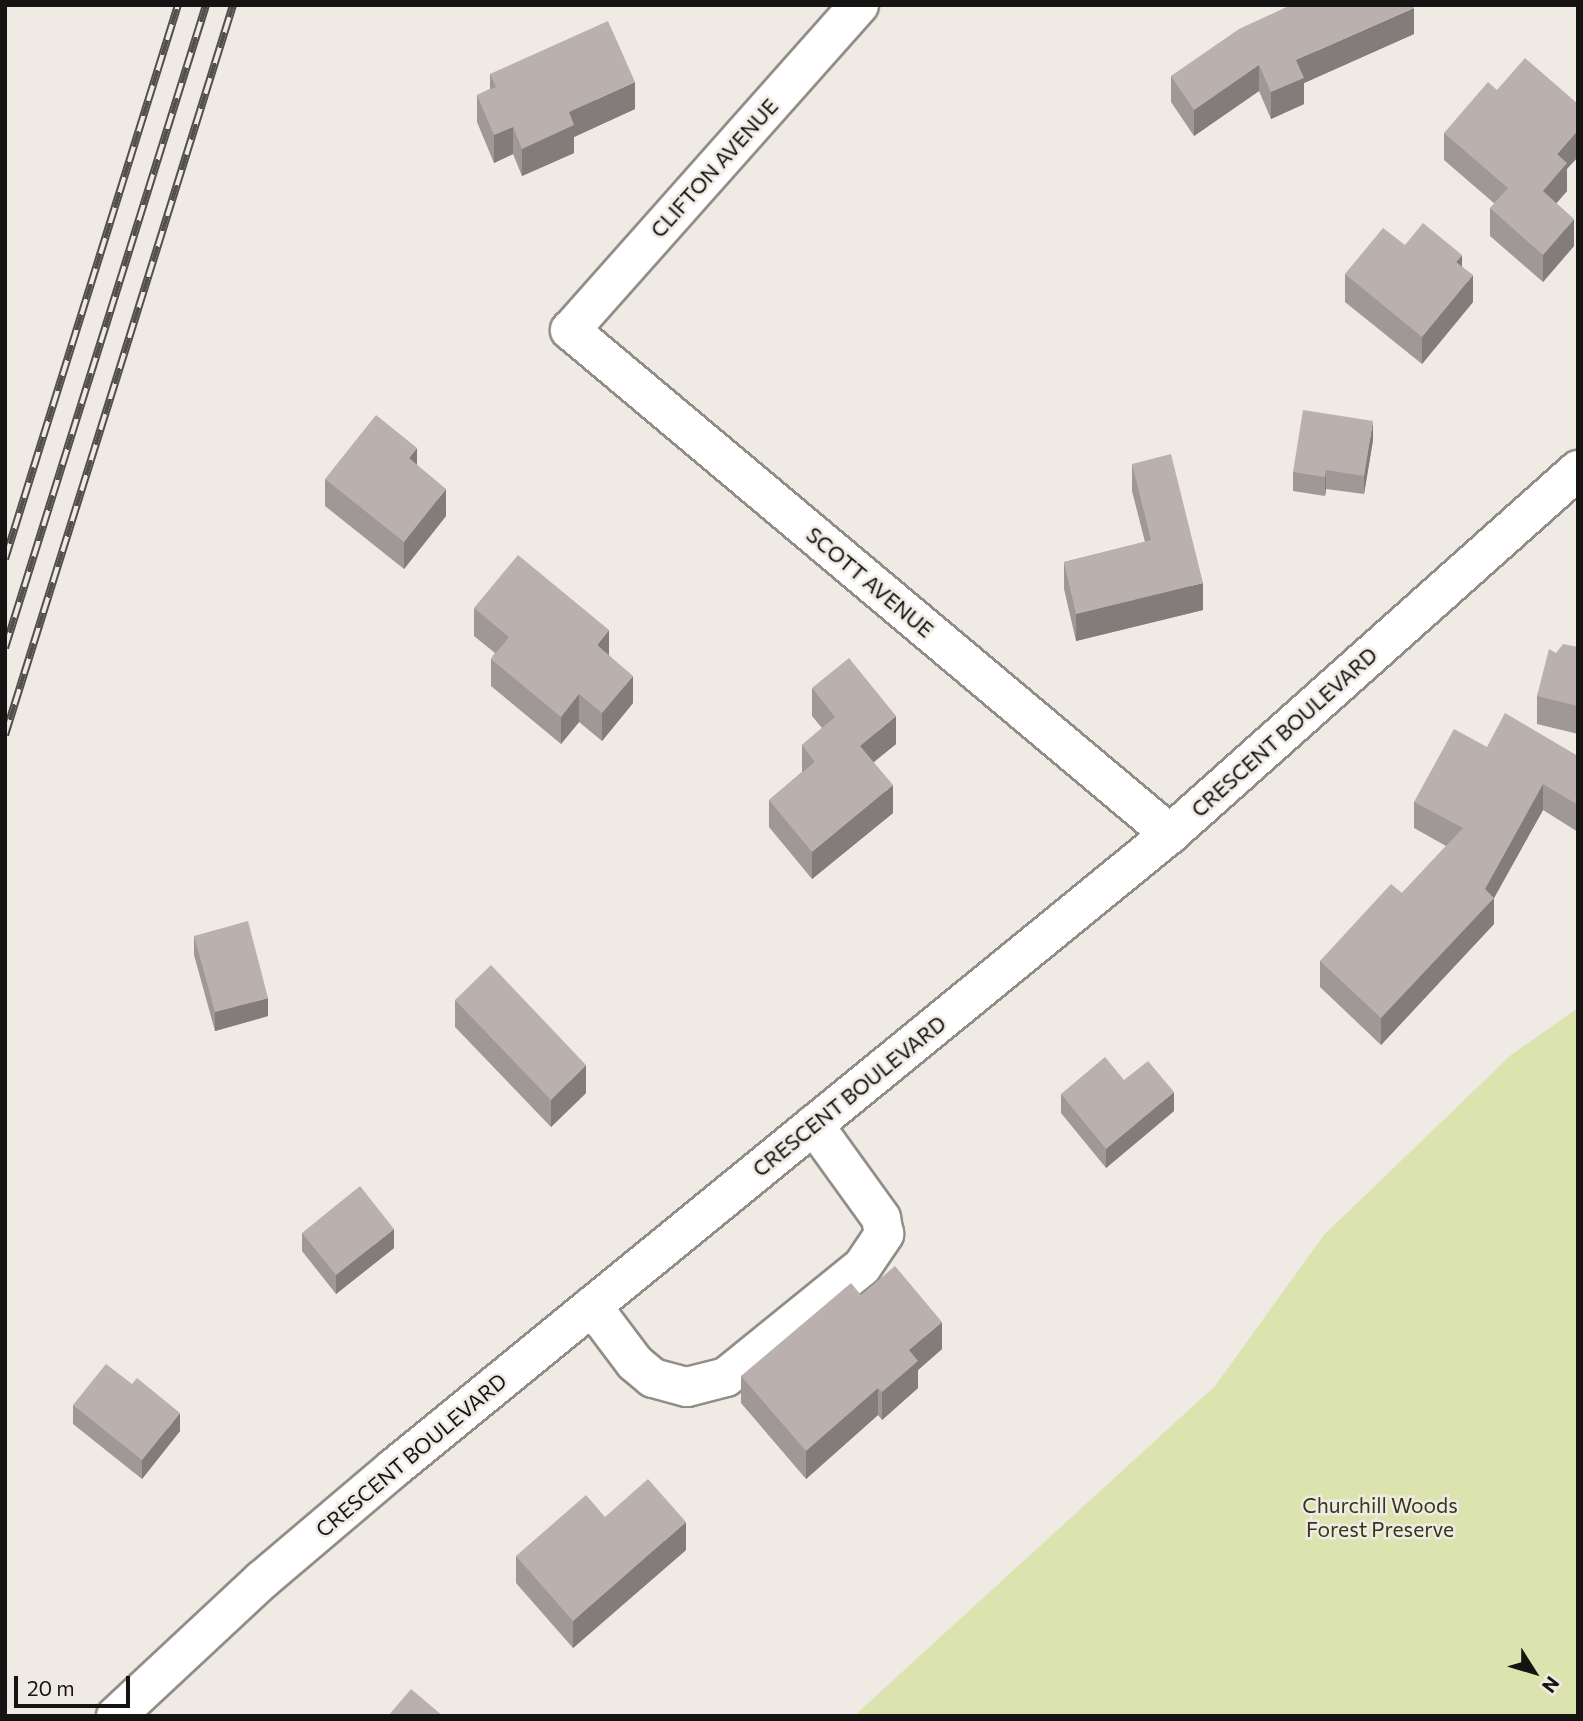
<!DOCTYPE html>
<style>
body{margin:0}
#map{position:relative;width:1583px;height:1721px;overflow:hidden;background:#efeae3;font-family:Commissioner,sans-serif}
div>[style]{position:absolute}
.green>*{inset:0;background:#dbe3af}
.roads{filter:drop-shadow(2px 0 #918d87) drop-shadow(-2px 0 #918d87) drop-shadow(0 2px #918d87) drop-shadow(0 -2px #918d87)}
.minor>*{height:38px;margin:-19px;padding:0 19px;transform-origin:19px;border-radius:19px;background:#fff}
.rail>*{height:8px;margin-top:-4px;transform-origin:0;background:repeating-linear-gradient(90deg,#efeae3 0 16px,#524f4c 0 32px);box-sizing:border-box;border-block:2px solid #524f4c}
.wall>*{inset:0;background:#a09896}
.shaded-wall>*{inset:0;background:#827c7a}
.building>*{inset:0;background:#bab1af}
span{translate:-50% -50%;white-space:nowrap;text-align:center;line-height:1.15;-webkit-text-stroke:5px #efeae3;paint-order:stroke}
.street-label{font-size:21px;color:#161412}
.park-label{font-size:21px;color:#343816}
.frame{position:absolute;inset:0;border:7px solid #161412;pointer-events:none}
.north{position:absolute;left:1499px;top:1637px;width:70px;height:70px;-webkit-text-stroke:5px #efeae3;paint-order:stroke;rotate:127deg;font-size:19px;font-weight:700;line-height:28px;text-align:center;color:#161412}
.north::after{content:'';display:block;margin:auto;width:24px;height:32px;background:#161412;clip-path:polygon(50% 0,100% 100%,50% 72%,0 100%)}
.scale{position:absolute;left:14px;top:1676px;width:116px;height:32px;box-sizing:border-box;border:4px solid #161412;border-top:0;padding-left:9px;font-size:21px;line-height:24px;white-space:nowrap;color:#161412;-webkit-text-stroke:5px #efeae3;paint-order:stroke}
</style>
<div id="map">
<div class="green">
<div style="clip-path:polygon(1578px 1008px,1578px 1716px,854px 1716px,1215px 1386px,1324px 1235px,1511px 1055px)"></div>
</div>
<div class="roads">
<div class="minor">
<div style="left:859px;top:5px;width:435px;rotate:131.6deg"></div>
<div style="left:570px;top:330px;width:784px;rotate:40.03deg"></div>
<div style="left:592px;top:1306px;width:71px;rotate:53deg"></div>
<div style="left:635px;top:1363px;width:23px;rotate:40deg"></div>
<div style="left:653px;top:1378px;width:35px;rotate:15deg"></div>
<div style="left:687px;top:1387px;width:40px;rotate:-14.4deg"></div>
<div style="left:726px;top:1377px;width:175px;rotate:-39deg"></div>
<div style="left:862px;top:1267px;width:40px;rotate:-56deg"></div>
<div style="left:884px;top:1234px;width:16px;rotate:-101deg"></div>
<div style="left:881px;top:1218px;width:115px;rotate:-125.8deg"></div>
<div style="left:116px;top:1716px;width:200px;rotate:-43deg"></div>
<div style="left:262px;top:1580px;width:173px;rotate:-40.3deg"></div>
<div style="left:394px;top:1468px;width:1002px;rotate:-39.25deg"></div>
<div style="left:1170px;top:834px;width:547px;rotate:-41.74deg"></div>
</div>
</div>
<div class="rail">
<div style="left:5px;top:559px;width:580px;rotate:-72.66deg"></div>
<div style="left:5px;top:648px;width:674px;rotate:-72.64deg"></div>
<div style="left:5px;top:735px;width:765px;rotate:-72.65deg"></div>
</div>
<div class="wall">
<div style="clip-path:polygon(1414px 34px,1304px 83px,1304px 104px,1271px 119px,1259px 91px,1194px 136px,1171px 102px,1171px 76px)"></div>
<div style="clip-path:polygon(490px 74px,635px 109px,574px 137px,574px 153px,522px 176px,513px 154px,494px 163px,477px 122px,477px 95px,490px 89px)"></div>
<div style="clip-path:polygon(1444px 133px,1567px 169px,1567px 191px,1556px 203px,1574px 246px,1543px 282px,1490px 236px,1490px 208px,1495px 204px,1444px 160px)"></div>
<div style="clip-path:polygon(1405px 245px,1462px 266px,1473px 302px,1422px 364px,1345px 302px,1345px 274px)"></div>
<div style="clip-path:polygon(1373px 440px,1364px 494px,1326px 489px,1325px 496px,1293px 491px,1293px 472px)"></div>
<div style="clip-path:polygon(1132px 464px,1203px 610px,1076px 641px,1064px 589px,1064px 562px,1145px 542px,1132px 491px)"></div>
<div style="clip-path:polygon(417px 465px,446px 516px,404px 569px,325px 506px,325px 479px)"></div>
<div style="clip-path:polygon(474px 608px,609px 655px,633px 703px,602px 741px,579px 722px,561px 744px,491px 686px,491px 659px,495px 653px,474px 636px)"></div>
<div style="clip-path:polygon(1578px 647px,1578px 734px,1537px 724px,1537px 696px,1556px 653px)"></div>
<div style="clip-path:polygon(812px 688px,896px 744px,874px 762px,893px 813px,812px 879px,769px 827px,769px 800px,802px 772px,802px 745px,822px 728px,812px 716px)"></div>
<div style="clip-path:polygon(1487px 747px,1578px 756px,1578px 832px,1543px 810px,1494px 898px,1494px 924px,1381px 1045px,1320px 987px,1320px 961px,1402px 893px,1446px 846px,1414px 828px,1414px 802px)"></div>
<div style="clip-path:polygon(194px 936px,268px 1016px,215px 1031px,194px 955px)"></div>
<div style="clip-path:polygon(455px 1000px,586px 1093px,551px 1127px,455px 1027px)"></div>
<div style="clip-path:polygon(1124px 1080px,1174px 1111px,1106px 1168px,1061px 1113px,1061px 1094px)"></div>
<div style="clip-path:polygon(302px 1233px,394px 1248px,336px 1294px,302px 1251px)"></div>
<div style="clip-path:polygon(861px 1295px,942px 1349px,918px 1370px,918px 1388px,882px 1420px,878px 1415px,806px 1479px,741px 1403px,741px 1376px)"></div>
<div style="clip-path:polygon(73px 1405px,180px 1431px,142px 1479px,73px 1424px)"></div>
<div style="clip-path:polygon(605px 1517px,686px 1550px,573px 1648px,516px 1583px,516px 1556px)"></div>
</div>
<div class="shaded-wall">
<div style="clip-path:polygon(1414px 8px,1414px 34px,1304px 83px,1304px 104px,1271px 119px,1271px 92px,1296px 60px)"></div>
<div style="clip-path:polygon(1259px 65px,1259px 91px,1194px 136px,1194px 110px)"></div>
<div style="clip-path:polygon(635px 82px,635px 109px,574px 137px,574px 153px,522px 176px,522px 149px,569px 112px)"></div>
<div style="clip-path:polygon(513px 127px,513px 154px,494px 163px,494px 135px)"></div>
<div style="clip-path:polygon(1578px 130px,1578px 157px,1567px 169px,1567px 191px,1543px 219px,1543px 191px,1557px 154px)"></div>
<div style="clip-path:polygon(1574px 219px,1574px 246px,1543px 282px,1543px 255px)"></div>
<div style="clip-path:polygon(1462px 255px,1462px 282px,1456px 262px)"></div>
<div style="clip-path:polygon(1473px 275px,1473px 302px,1422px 364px,1422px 337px)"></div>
<div style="clip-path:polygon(1373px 421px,1373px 440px,1364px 494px,1364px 476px)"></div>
<div style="clip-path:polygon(417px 448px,417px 475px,409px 458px)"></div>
<div style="clip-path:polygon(1326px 470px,1326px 489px,1325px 496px,1325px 477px)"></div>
<div style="clip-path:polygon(446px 489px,446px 516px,404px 569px,404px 542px)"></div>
<div style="clip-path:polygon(1203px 583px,1203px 610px,1076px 641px,1076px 614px)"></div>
<div style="clip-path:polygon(609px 630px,609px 658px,597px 645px)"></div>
<div style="clip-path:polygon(633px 676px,633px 703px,602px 741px,602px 713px)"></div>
<div style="clip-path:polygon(579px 694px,579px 722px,561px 744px,561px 717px)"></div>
<div style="clip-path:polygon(896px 716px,896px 744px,860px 773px,860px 746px)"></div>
<div style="clip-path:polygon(1543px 784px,1543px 810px,1494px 898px,1494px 924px,1381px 1045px,1381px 1018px,1485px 889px)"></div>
<div style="clip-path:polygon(893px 785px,893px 813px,812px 879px,812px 852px)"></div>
<div style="clip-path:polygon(268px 998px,268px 1016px,215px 1031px,215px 1012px)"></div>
<div style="clip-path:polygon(586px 1065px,586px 1093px,551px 1127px,551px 1100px)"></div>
<div style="clip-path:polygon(1174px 1092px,1174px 1111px,1106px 1168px,1106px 1149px)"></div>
<div style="clip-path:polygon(394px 1229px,394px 1248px,336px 1294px,336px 1275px)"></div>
<div style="clip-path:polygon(942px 1322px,942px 1349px,918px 1370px,918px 1388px,882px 1420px,882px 1392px,909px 1350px)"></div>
<div style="clip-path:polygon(878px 1388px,878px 1415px,806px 1479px,806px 1451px)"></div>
<div style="clip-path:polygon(180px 1413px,180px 1431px,142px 1479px,142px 1460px)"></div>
<div style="clip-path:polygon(686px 1522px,686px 1550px,573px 1648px,573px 1621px)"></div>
</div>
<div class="building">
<div style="clip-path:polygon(1291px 5px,1413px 5px,1414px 8px,1296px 60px,1304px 78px,1271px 92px,1259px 65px,1194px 110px,1171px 76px,1239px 29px)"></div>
<div style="clip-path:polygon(608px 21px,635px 82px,569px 112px,574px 125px,522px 149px,513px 127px,494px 135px,477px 95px,496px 87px,490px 74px)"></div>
<div style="clip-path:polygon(1525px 58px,1578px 104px,1578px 130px,1557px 154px,1567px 163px,1543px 191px,1574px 219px,1543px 255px,1490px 208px,1508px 188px,1444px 133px,1488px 82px,1497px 90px)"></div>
<div style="clip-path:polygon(1423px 223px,1462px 255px,1456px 262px,1473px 275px,1422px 337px,1345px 274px,1383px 228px,1405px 245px)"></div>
<div style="clip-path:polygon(1303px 410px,1373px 421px,1364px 476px,1326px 470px,1325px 477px,1293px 472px)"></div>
<div style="clip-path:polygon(376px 415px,417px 448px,409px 458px,446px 489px,404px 542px,325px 479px)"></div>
<div style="clip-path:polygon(1171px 454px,1203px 583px,1076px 614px,1064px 562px,1151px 540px,1132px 464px)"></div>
<div style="clip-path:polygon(518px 555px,609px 630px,597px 645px,633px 676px,602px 713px,579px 694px,561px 717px,491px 659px,509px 637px,474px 608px)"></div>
<div style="clip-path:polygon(1563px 644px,1578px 647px,1578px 706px,1537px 696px,1549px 649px,1556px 653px)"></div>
<div style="clip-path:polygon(849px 658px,896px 716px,860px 746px,893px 785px,812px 852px,769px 800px,815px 762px,802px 745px,835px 717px,812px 688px)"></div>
<div style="clip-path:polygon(1505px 713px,1578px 756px,1578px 805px,1543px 784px,1485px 889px,1494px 898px,1381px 1018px,1320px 961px,1391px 884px,1402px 893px,1463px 828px,1414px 802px,1454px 729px,1487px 747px)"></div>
<div style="clip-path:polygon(248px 921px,268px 998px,215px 1012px,194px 936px)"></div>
<div style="clip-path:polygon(491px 965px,586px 1065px,551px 1100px,455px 1000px)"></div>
<div style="clip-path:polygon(1105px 1057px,1124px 1080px,1148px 1061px,1174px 1092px,1106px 1149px,1061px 1094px)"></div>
<div style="clip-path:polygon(360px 1186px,394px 1229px,336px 1275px,302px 1233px)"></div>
<div style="clip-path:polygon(895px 1266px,942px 1322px,909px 1350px,918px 1361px,882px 1392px,878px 1388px,806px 1451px,741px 1376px,851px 1283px,861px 1295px)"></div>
<div style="clip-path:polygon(106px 1364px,132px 1384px,137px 1378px,180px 1413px,142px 1460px,73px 1405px)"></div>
<div style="clip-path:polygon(648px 1479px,686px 1522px,573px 1621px,516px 1556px,586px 1495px,605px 1517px)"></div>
<div style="clip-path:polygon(411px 1689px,443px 1716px,388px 1716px)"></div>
</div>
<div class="street-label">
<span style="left:714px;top:168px;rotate:-48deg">CLIFTON AVENUE</span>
<span style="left:870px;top:582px;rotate:40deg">SCOTT AVENUE</span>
<span style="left:1284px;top:732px;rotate:-42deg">CRESCENT BOULEVARD</span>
<span style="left:849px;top:1096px;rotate:-39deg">CRESCENT BOULEVARD</span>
<span style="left:411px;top:1455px;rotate:-40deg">CRESCENT BOULEVARD</span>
</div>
<div class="park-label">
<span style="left:1380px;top:1517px">Churchill Woods<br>Forest Preserve</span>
</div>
<div class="frame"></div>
<div class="north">N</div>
<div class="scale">20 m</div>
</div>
